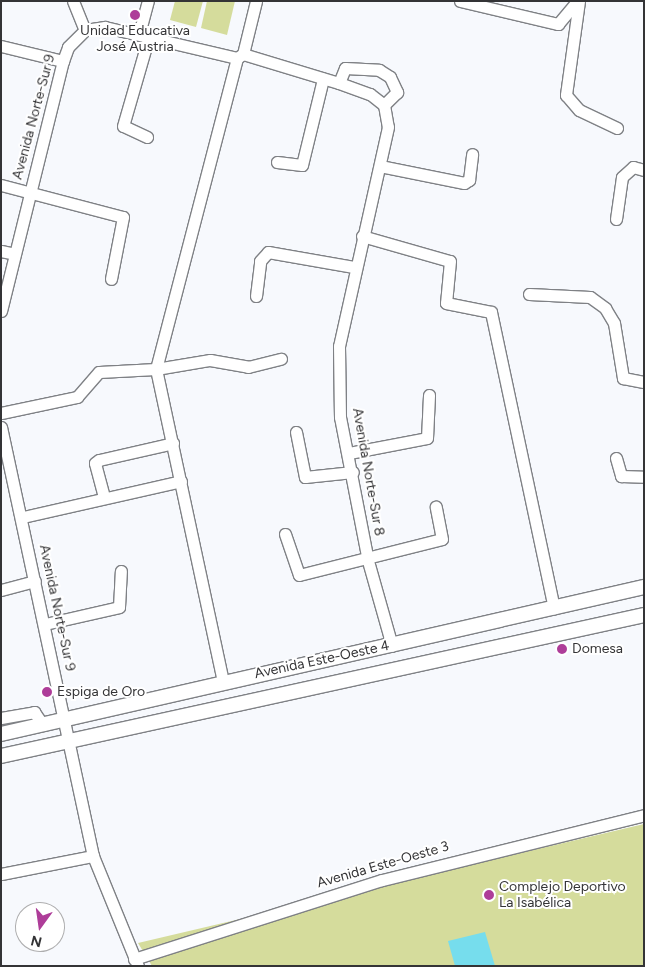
<!DOCTYPE html>
<meta charset="utf-8">
<style>
body{margin:0}
#map{position:relative;width:645px;height:967px;overflow:hidden;background:#f7f9fd;font-family:Figtree,sans-serif}
div>[style]{position:absolute}
.green>*{inset:0;background:#d5dc9c}
.water>*{inset:0;background:#76dded}
.roads{filter:drop-shadow(1px 0 #7f8185) drop-shadow(-1px 0 #7f8185) drop-shadow(0 1px #7f8185) drop-shadow(0 -1px #7f8185)}
.minor>*{height:11px;margin:-5.5px;padding:0 5.5px;transform-origin:5.5px;border-radius:5.5px;background:#fff}
.major>*{height:14px;margin:-7px;padding:0 7px;transform-origin:7px;border-radius:7px;background:#fff}
.dots>*{width:14px;height:14px;translate:-50% -50%;box-sizing:border-box;border:2px solid #fff;border-radius:50%}
span{translate:-50% -50%;white-space:nowrap;text-align:center;line-height:1.15;-webkit-text-stroke:4px #fff;paint-order:stroke}
.poi-label{font-size:14px;color:#343436}
.left{translate:0 -50%;text-align:left}
.street-label{font-size:14px;color:#343436}
.frame{position:absolute;inset:0;border:2px solid #343436;pointer-events:none}
.north{position:absolute;left:15px;top:902px;width:50px;height:50px;box-sizing:border-box;background:#fff;border:1px solid #aeaeaf;border-radius:50%;rotate:194deg;font-size:14px;font-weight:700;line-height:20px;text-align:center;color:#343436}
.north::after{content:'';display:block;margin:auto;width:18px;height:22px;background:#ae3d99;clip-path:polygon(50% 0,100% 100%,50% 72%,0 100%)}
</style>
<div id="map">
<div class="green">
<div style="clip-path:polygon(175px 1px,203px 1px,196px 27px,170px 20px)"></div>
<div style="clip-path:polygon(207px 1px,235px 1px,227px 35px,201px 28px)"></div>
<div style="clip-path:polygon(644px 824px,644px 966px,152px 966px,138px 943px)"></div>
</div>
<div class="water">
<div style="clip-path:polygon(485px 932px,495px 966px,455px 966px,448px 941px)"></div>
</div>
<div class="roads">
<div class="minor">
<div style="left:73px;top:1px;width:31px;rotate:68deg"></div>
<div style="left:460px;top:1px;width:101px;rotate:13.2deg"></div>
<div style="left:558px;top:24px;width:30px;rotate:-50deg"></div>
<div style="left:579px;top:1px;width:95px;rotate:97.9deg"></div>
<div style="left:566px;top:95px;width:20px;rotate:49deg"></div>
<div style="left:579px;top:110px;width:42px;rotate:25.3deg"></div>
<div style="left:139px;top:34px;width:34px;rotate:-75deg"></div>
<div style="left:1px;top:46px;width:64px;rotate:13.6deg"></div>
<div style="left:243px;top:54px;width:55px;rotate:-76.2deg"></div>
<div style="left:237px;top:58px;width:321px;rotate:104.6deg"></div>
<div style="left:156px;top:369px;width:55px;rotate:-9.5deg"></div>
<div style="left:210px;top:360px;width:39px;rotate:10deg"></div>
<div style="left:248px;top:367px;width:34px;rotate:-14deg"></div>
<div style="left:339px;top:83px;width:16px;rotate:-68deg"></div>
<div style="left:345px;top:68px;width:34px;rotate:3deg"></div>
<div style="left:379px;top:70px;width:13px;rotate:32deg"></div>
<div style="left:390px;top:77px;width:17px;rotate:65deg"></div>
<div style="left:397px;top:92px;width:18px;rotate:135deg"></div>
<div style="left:147px;top:137px;width:26px;rotate:-155deg"></div>
<div style="left:123px;top:126px;width:94px;rotate:-73.9deg"></div>
<div style="left:277px;top:162px;width:25px;rotate:7deg"></div>
<div style="left:302px;top:165px;width:89px;rotate:-76.3deg"></div>
<div style="left:380px;top:166px;width:86px;rotate:11.4deg"></div>
<div style="left:464px;top:183px;width:6px;rotate:-31deg"></div>
<div style="left:469px;top:180px;width:26px;rotate:-83deg"></div>
<div style="left:1px;top:185px;width:126px;rotate:14.7deg"></div>
<div style="left:123px;top:217px;width:63px;rotate:101deg"></div>
<div style="left:616px;top:219px;width:42px;rotate:-81.9deg"></div>
<div style="left:622px;top:177px;width:15px;rotate:-42deg"></div>
<div style="left:633px;top:167px;width:11px;rotate:15deg"></div>
<div style="left:362px;top:236px;width:91px;rotate:15.9deg"></div>
<div style="left:450px;top:261px;width:42px;rotate:95.4deg"></div>
<div style="left:446px;top:303px;width:46px;rotate:11.3deg"></div>
<div style="left:491px;top:312px;width:303px;rotate:78deg"></div>
<div style="left:1px;top:251px;width:14px;rotate:12deg"></div>
<div style="left:529px;top:294px;width:61px;rotate:2.8deg"></div>
<div style="left:590px;top:297px;width:19px;rotate:36deg"></div>
<div style="left:605px;top:308px;width:17px;rotate:59deg"></div>
<div style="left:614px;top:323px;width:56px;rotate:80.7deg"></div>
<div style="left:623px;top:378px;width:21px;rotate:11deg"></div>
<div style="left:256px;top:296px;width:35px;rotate:-83deg"></div>
<div style="left:260px;top:261px;width:12px;rotate:-48deg"></div>
<div style="left:268px;top:252px;width:87px;rotate:9.9deg"></div>
<div style="left:1px;top:311px;width:258px;rotate:-76.1deg"></div>
<div style="left:63px;top:61px;width:15px;rotate:-70deg"></div>
<div style="left:68px;top:47px;width:24px;rotate:-45deg"></div>
<div style="left:85px;top:30px;width:20px;rotate:-9deg"></div>
<div style="left:105px;top:27px;width:136px;rotate:13.2deg"></div>
<div style="left:237px;top:58px;width:7px;rotate:-34deg"></div>
<div style="left:243px;top:54px;width:100px;rotate:16.8deg"></div>
<div style="left:339px;top:83px;width:33px;rotate:20deg"></div>
<div style="left:370px;top:94px;width:18px;rotate:38deg"></div>
<div style="left:384px;top:105px;width:22px;rotate:80deg"></div>
<div style="left:388px;top:127px;width:224px;rotate:102.6deg"></div>
<div style="left:339px;top:346px;width:71px;rotate:89.2deg"></div>
<div style="left:340px;top:417px;width:147px;rotate:79deg"></div>
<div style="left:368px;top:561px;width:88px;rotate:74.2deg"></div>
<div style="left:1px;top:413px;width:78px;rotate:-11.9deg"></div>
<div style="left:77px;top:397px;width:33px;rotate:-49deg"></div>
<div style="left:99px;top:372px;width:57px;rotate:-3deg"></div>
<div style="left:156px;top:369px;width:319px;rotate:77.9deg"></div>
<div style="left:1px;top:427px;width:439px;rotate:77.9deg"></div>
<div style="left:93px;top:856px;width:119px;rotate:67.8deg"></div>
<div style="left:296px;top:432px;width:46px;rotate:78.7deg"></div>
<div style="left:305px;top:477px;width:48px;rotate:-5.9deg"></div>
<div style="left:349px;top:453px;width:79px;rotate:-10.9deg"></div>
<div style="left:427px;top:438px;width:43px;rotate:-87.3deg"></div>
<div style="left:616px;top:458px;width:19px;rotate:74deg"></div>
<div style="left:621px;top:476px;width:23px;rotate:2deg"></div>
<div style="left:104px;top:497px;width:35px;rotate:-105deg"></div>
<div style="left:95px;top:463px;width:5px;rotate:-37deg"></div>
<div style="left:99px;top:460px;width:76px;rotate:-12.9deg"></div>
<div style="left:23px;top:517px;width:162px;rotate:-12.8deg"></div>
<div style="left:285px;top:534px;width:43px;rotate:71.1deg"></div>
<div style="left:299px;top:575px;width:147px;rotate:-14.1deg"></div>
<div style="left:442px;top:539px;width:33px;rotate:-101deg"></div>
<div style="left:1px;top:590px;width:35px;rotate:-15deg"></div>
<div style="left:45px;top:624px;width:76px;rotate:-12.9deg"></div>
<div style="left:119px;top:607px;width:36px;rotate:-87deg"></div>
<div style="left:1px;top:718px;width:34px;rotate:-10deg"></div>
<div style="left:34px;top:712px;width:16px;rotate:55deg"></div>
<div style="left:1px;top:874px;width:94px;rotate:-11.1deg"></div>
<div style="left:134px;top:959px;width:260px;rotate:-17.7deg"></div>
<div style="left:382px;top:880px;width:270px;rotate:-13.9deg"></div>
</div>
<div class="major">
<div style="left:1px;top:734px;width:660px;rotate:-12.88deg"></div>
<div style="left:1px;top:756px;width:658px;rotate:-12.37deg"></div>
</div>
</div>
<div class="dots">
<div style="left:135px;top:15px;background:#ae3d99"></div>
<div style="left:562px;top:649px;background:#ae3d99"></div>
<div style="left:47px;top:692px;background:#ae3d99"></div>
<div style="left:489px;top:895px;background:#ae3d99"></div>
</div>
<div class="poi-label">
<span style="left:135px;top:39px">Unidad Educativa<br>José Austria</span>
<span class="left" style="left:572px;top:649px">Domesa</span>
<span class="left" style="left:57px;top:692px">Espiga de Oro</span>
<span class="left" style="left:499px;top:895px">Complejo Deportivo<br>La Isabélica</span>
</div>
<div class="street-label">
<span style="left:34px;top:117px;rotate:-75deg">Avenida Norte-Sur 9</span>
<span style="left:368px;top:472px;rotate:80deg">Avenida Norte-Sur 8</span>
<span style="left:57px;top:608px;rotate:78deg">Avenida Norte-Sur 9</span>
<span style="left:322px;top:660px;rotate:-12deg">Avenida Este-Oeste 4</span>
<span style="left:383px;top:865px;rotate:-16deg">Avenida Este-Oeste 3</span>
</div>
<div class="frame"></div>
<div class="north">N</div>
</div>
